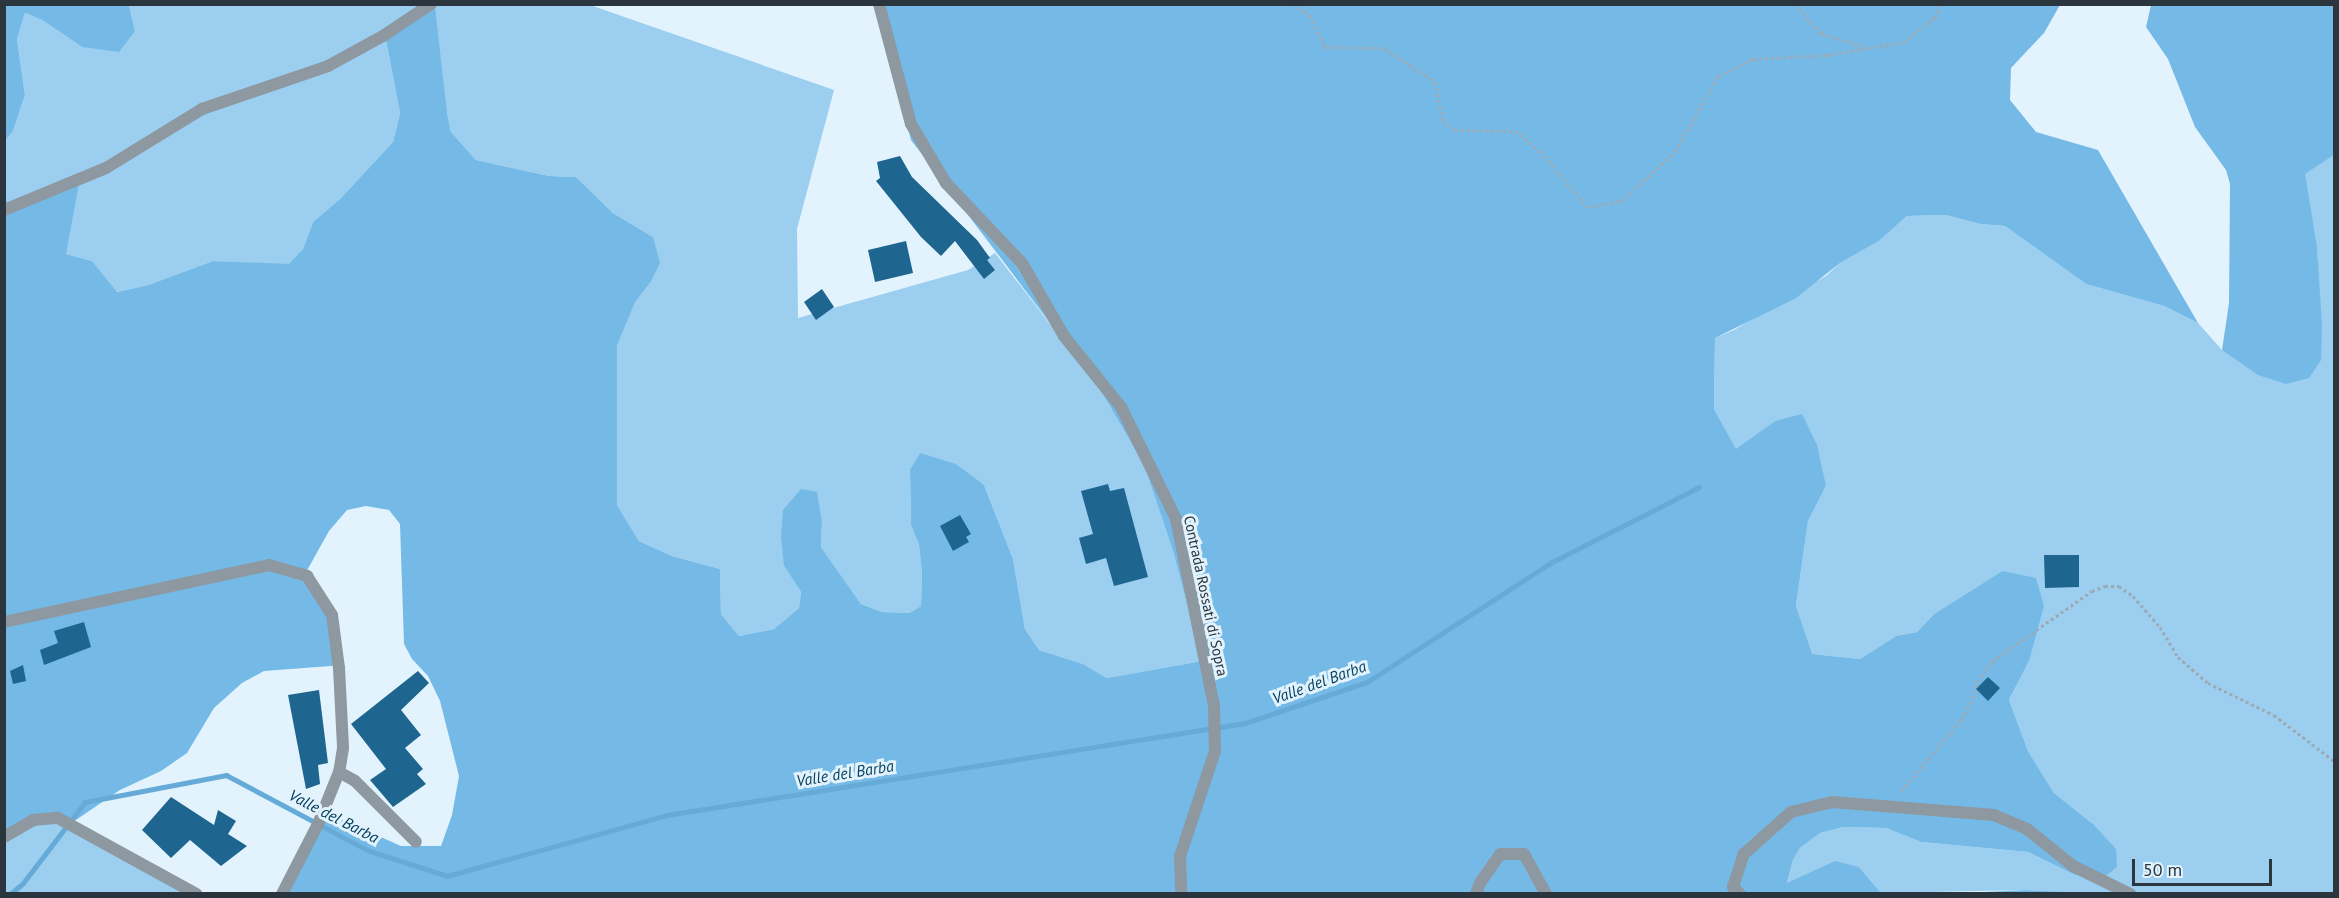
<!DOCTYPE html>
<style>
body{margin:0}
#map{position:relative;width:2339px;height:898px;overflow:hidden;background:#e2f3fe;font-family:"PT Sans",sans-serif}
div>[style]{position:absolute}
.green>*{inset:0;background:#9bceef}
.forest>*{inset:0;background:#75bae6}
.stream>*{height:5px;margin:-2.5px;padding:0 2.5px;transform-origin:2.5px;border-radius:2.5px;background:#66abd7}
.building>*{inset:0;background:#1e668f}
.path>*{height:3px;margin-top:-1.5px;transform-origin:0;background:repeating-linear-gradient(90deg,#9baab4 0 3px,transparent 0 6px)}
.street>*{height:12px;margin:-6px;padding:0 6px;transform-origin:6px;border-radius:6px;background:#8d98a0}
span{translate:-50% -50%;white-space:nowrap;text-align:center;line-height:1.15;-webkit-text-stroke:6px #e2f3fe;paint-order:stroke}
.street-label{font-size:15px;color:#2b353d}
.water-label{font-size:16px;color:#07415e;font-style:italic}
.frame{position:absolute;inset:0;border:6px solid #2b353d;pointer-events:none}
.scale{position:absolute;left:2132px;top:859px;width:140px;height:27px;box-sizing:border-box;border:3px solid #2b353d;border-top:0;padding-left:8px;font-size:18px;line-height:21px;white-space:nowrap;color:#2b353d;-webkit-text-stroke:4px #e2f3fe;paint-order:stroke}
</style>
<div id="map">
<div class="green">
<div style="clip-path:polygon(129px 5px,590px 5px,834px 90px,797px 229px,798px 318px,968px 270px,995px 253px,1098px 386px,1144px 465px,1173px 551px,1202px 661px,1107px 678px,1083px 664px,1039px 650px,1025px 629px,1013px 559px,984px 485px,920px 453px,910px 469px,911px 525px,919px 545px,922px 574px,921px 606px,909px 613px,882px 612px,861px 604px,821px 547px,822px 522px,784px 566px,801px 592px,799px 608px,774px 629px,739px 636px,721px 614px,720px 569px,672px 556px,639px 541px,617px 505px,617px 346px,635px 301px,650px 283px,653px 237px,613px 213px,576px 177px,549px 176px,476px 160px,451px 132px,447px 113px,386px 40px,400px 113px,393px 142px,341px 198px,313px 222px,303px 249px,289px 265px,213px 261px,148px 285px,116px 292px,92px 261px,66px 254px,5px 205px,5px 141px,13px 131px,25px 95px,17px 39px,25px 13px,42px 20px,82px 47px,135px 31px)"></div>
<div style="clip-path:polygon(2334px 155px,2334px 893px,2082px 894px,2027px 890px,1881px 893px,1859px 867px,1787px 883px,1793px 860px,1800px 848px,1820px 833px,1844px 827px,1886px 828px,1921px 842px,2028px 852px,2073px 874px,2093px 824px,2054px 793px,2028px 751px,2009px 700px,2029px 661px,2002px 571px,1934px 614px,1917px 632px,1896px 636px,1860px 659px,1811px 654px,1796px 606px,1808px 521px,1826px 486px,1775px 421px,1736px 450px,1714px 409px,1715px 338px,1734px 330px,1826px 276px,1840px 263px,1879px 241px,1907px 216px,1946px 215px,1980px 224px,2005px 226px,2086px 284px,2164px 306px,2198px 323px,2222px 350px,2321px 360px,2317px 246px,2304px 174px)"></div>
<div style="clip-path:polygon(49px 821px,70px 824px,194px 894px,5px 894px,5px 843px,25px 829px)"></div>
</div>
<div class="forest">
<div style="clip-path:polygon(5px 4px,129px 5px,135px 31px,119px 52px,82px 47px,42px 20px,25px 13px,17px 39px,25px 95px,13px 131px,5px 141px)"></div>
<div style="clip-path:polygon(876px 5px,2060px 5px,2044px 33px,2011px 68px,2010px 100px,2036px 132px,2098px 150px,2198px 323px,2164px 306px,2086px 284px,2005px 226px,1980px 224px,1946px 215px,1907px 216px,1879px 241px,1840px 263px,1796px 298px,1715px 338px,1714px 409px,1736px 449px,1775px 421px,1802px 414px,1817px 445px,1826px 486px,1808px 521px,1796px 606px,1812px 654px,1860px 659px,1896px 636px,1917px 632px,1934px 614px,2002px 571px,2036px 578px,2044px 606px,2029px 661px,2009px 700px,2028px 751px,2054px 793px,2093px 824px,2116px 849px,2117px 867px,2101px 880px,2073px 874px,2028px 852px,1921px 842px,1886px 828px,1844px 827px,1820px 833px,1800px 848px,1793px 860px,1787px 883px,1835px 861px,1859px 867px,1881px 893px,283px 893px,329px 814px,401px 846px,441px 846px,452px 815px,459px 776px,440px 701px,428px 676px,412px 659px,404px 644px,400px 524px,389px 510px,366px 506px,347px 510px,329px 531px,305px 574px,333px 610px,344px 665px,264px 671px,242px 683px,214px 708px,187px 753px,161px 771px,120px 790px,70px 824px,49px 821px,25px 829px,5px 843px,4px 205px,80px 178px,66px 254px,92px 261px,117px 292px,148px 285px,213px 261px,289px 264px,303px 249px,313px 222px,341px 198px,393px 142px,400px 113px,386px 40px,435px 7px,447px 113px,451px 132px,476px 160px,549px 176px,576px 177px,613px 213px,653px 237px,660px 263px,650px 283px,635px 302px,617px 346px,617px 505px,639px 541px,672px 556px,720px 569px,721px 614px,739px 636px,774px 629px,799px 608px,801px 592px,784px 566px,781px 537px,783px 510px,801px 489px,817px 492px,822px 522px,821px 547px,861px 604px,882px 612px,909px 613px,921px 606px,922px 574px,919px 545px,911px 525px,910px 469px,920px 453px,956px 464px,984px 485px,1013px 559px,1025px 629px,1039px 650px,1083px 664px,1107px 678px,1202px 661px,1173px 551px,1144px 465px,1098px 386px,911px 140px)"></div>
<div style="clip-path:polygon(2151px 5px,2334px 5px,2334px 155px,2305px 174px,2317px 246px,2322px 326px,2321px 360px,2309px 378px,2286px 384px,2258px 375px,2222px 350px,2229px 303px,2230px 184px,2226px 170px,2195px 127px,2168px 59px,2146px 27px)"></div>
<div style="clip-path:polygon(2027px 890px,2082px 893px,1960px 893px)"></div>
</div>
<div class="stream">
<div style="left:10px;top:894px;width:17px;rotate:-40deg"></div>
<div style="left:23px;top:883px;width:102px;rotate:-52.6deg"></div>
<div style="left:85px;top:802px;width:144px;rotate:-10.8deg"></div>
<div style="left:226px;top:775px;width:160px;rotate:28deg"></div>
<div style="left:367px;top:850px;width:84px;rotate:18deg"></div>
<div style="left:447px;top:876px;width:228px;rotate:-15.5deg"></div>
<div style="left:667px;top:815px;width:585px;rotate:-9.04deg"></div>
<div style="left:1245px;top:723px;width:129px;rotate:-18.6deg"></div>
<div style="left:1367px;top:682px;width:221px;rotate:-33deg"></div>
<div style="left:1552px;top:562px;width:165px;rotate:-27deg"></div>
</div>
<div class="building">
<div style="clip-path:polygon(900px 156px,912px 177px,977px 240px,990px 258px,987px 260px,995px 270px,984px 279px,955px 241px,941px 256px,921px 237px,876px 181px,880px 178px,877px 162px)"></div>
<div style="clip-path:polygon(906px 241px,913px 273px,875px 282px,868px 250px)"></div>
<div style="clip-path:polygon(822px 289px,834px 307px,816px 320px,804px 302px)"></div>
<div style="clip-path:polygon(1108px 484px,1110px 491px,1124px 488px,1148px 577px,1114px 586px,1106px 558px,1086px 564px,1079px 538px,1093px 534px,1081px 491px)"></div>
<div style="clip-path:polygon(960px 515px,971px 534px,966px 537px,969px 542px,953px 551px,940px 526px)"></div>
<div style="clip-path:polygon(2044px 555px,2079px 555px,2079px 587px,2045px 588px)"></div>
<div style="clip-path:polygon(84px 622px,91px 647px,44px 665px,40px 650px,58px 643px,54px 631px)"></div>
<div style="clip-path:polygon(23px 665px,26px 681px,13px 684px,10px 671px)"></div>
<div style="clip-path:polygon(418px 671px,429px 683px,401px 710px,421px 735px,405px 748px,423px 769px,417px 774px,426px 784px,393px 807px,370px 780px,386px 769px,351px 724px)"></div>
<div style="clip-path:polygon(1988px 677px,2000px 688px,1988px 701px,1976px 689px)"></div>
<div style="clip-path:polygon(319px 690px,328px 763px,318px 765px,320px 784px,306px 789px,288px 695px)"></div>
<div style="clip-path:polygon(171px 797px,214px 825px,218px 810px,236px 821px,228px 834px,247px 846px,221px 866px,190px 840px,171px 858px,142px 830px)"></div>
</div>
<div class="path">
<div style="left:1294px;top:4px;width:19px;rotate:35deg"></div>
<div style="left:1310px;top:15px;width:35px;rotate:66deg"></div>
<div style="left:1324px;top:47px;width:60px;rotate:1deg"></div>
<div style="left:1384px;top:48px;width:61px;rotate:33.7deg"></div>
<div style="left:1435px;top:82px;width:41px;rotate:78.7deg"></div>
<div style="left:1443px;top:122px;width:14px;rotate:34deg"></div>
<div style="left:1455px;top:130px;width:60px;rotate:1deg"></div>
<div style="left:1515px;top:131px;width:32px;rotate:39deg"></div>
<div style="left:1540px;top:151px;width:73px;rotate:50deg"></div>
<div style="left:1587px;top:207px;width:35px;rotate:-10deg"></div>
<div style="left:1621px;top:201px;width:73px;rotate:-42.2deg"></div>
<div style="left:1675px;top:152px;width:87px;rotate:-60.5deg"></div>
<div style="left:1718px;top:76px;width:39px;rotate:-26deg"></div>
<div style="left:1753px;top:59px;width:74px;rotate:-3.1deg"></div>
<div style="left:1827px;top:55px;width:78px;rotate:-9.6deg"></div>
<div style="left:1904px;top:42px;width:39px;rotate:-38deg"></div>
<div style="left:1935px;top:18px;width:15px;rotate:-70deg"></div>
<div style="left:1795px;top:4px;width:38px;rotate:49deg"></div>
<div style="left:1820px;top:33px;width:48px;rotate:16.9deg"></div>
<div style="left:2332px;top:4px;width:4px;rotate:63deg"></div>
<div style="left:1901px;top:791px;width:93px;rotate:-49.8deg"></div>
<div style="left:1961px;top:720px;width:24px;rotate:-60deg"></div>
<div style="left:1973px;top:699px;width:17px;rotate:-77deg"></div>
<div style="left:1977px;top:682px;width:26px;rotate:-54deg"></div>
<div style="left:1992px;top:661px;width:122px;rotate:-35deg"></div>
<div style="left:2092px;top:591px;width:14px;rotate:-21deg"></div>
<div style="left:2105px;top:586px;width:14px"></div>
<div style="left:2119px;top:586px;width:17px;rotate:36deg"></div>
<div style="left:2133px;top:596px;width:41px;rotate:48.9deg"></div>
<div style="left:2160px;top:627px;width:35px;rotate:59deg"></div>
<div style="left:2178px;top:657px;width:40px;rotate:41deg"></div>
<div style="left:2208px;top:683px;width:73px;rotate:25.9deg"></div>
<div style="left:2274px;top:715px;width:76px;rotate:37.5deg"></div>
</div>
<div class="street">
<div style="left:879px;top:4px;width:124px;rotate:75.1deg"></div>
<div style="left:911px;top:124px;width:69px;rotate:59.3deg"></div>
<div style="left:946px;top:183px;width:110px;rotate:46.5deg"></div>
<div style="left:1022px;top:263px;width:84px;rotate:60.1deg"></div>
<div style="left:1064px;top:336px;width:91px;rotate:51.2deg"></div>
<div style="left:1121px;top:407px;width:125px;rotate:63.8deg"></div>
<div style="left:1176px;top:519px;width:190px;rotate:78.5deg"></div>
<div style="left:1214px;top:705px;width:46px;rotate:88.8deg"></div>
<div style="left:1215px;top:751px;width:111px;rotate:108.4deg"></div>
<div style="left:1180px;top:856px;width:38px;rotate:88deg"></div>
<div style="left:4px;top:210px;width:110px;rotate:-22.4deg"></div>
<div style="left:106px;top:168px;width:113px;rotate:-31.6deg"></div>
<div style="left:202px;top:109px;width:133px;rotate:-18.8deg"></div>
<div style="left:328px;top:66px;width:63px;rotate:-28.6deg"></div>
<div style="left:383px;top:36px;width:58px;rotate:-33.7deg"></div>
<div style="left:4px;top:622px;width:271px;rotate:-12.1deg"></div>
<div style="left:269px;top:565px;width:40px;rotate:16deg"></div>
<div style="left:307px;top:576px;width:46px;rotate:57.3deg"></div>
<div style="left:332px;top:615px;width:53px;rotate:82.5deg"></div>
<div style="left:339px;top:668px;width:80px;rotate:87.1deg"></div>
<div style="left:343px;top:748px;width:24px;rotate:99deg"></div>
<div style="left:339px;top:772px;width:56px;rotate:112deg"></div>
<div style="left:318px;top:824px;width:79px;rotate:117.2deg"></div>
<div style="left:339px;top:772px;width:18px;rotate:29deg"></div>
<div style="left:355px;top:781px;width:86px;rotate:45deg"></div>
<div style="left:4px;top:837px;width:34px;rotate:-30deg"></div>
<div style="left:33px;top:820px;width:25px;rotate:-5deg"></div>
<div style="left:58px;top:818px;width:158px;rotate:28.8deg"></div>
<div style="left:1476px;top:894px;width:12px;rotate:-70deg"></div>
<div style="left:1480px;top:883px;width:35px;rotate:-55deg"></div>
<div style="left:1500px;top:854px;width:24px"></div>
<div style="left:1524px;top:854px;width:46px;rotate:61.2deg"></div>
<div style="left:1740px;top:894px;width:10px;rotate:-135deg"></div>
<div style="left:1733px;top:887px;width:35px;rotate:-72deg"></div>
<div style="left:1744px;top:854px;width:63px;rotate:-41.8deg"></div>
<div style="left:1791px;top:812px;width:42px;rotate:-13.7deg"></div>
<div style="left:1832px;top:802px;width:163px;rotate:4.6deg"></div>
<div style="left:1994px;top:815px;width:36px;rotate:23deg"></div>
<div style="left:2027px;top:829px;width:59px;rotate:38.8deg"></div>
<div style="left:2073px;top:866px;width:64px;rotate:26.2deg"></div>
</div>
<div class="street-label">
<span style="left:1206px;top:596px;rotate:78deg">Contrada Rossati di Sopra</span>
</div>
<div class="water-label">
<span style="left:1319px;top:682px;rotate:-20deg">Valle del Barba</span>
<span style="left:845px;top:773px;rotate:-9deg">Valle del Barba</span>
<span style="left:334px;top:816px;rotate:27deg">Valle del Barba</span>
</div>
<div class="frame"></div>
<div class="scale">50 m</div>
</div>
